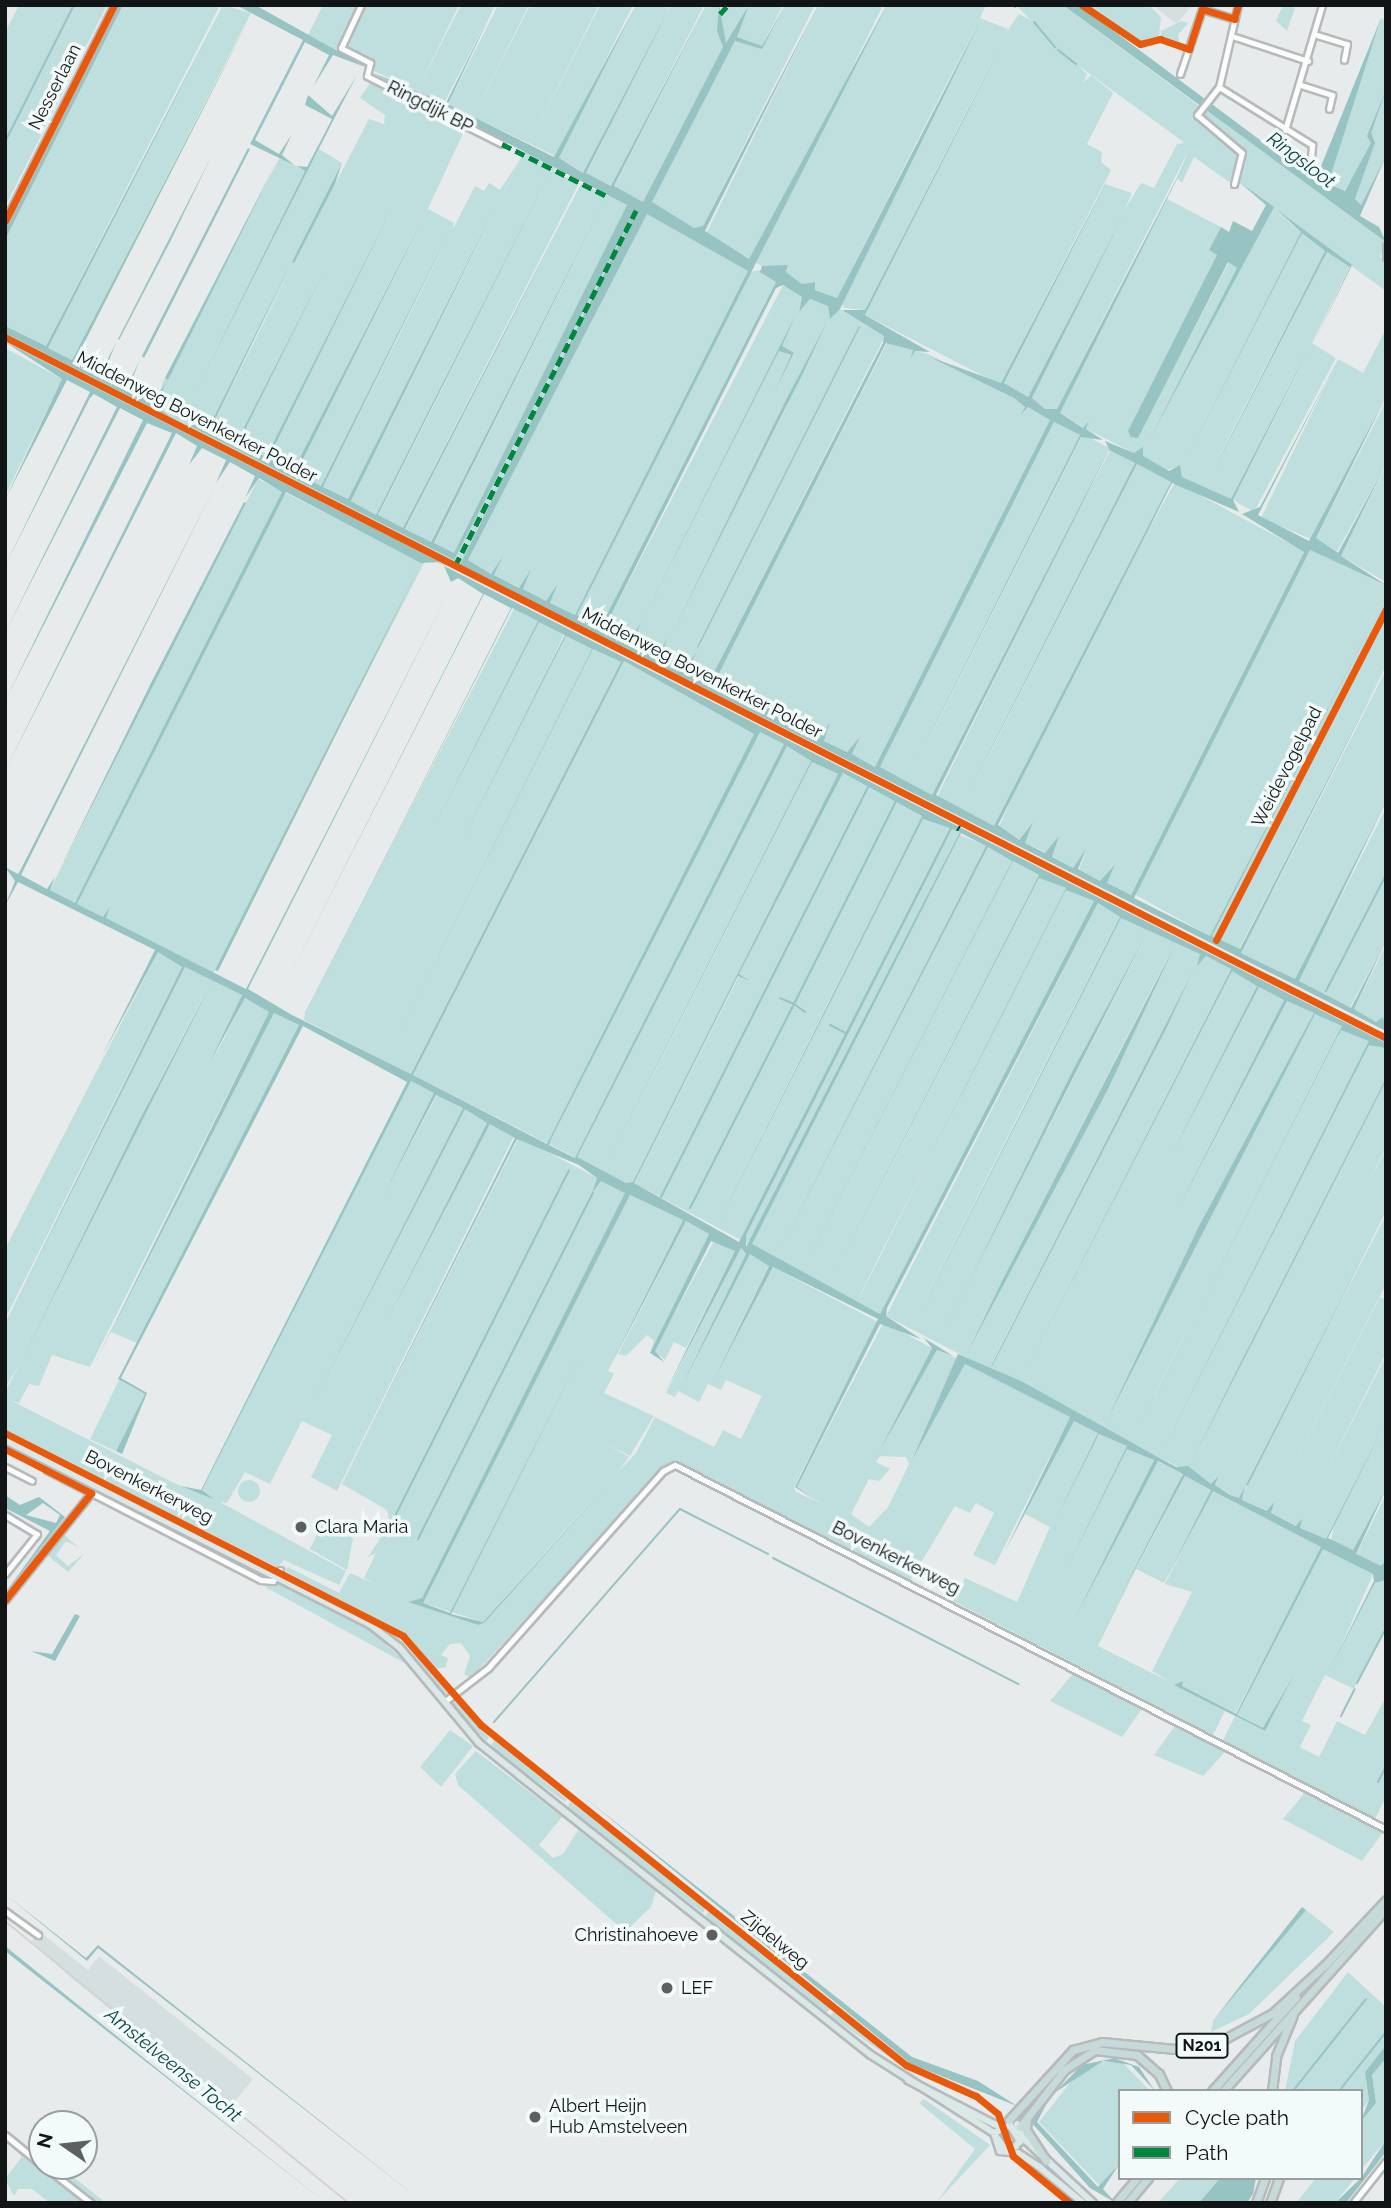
<!DOCTYPE html>
<style>
body{margin:0}
#map{position:relative;width:1391px;height:2208px;overflow:hidden;background:#e7ebeb;font-family:Raleway,sans-serif}
div>[style]{position:absolute}
.built>*{inset:0;background:#d5dfdf}
.green>*{inset:0;background:#bfdfdf}
.round{border-radius:50%}
.water>*{inset:0;background:#97c3c3}
.stream>*{height:2px;margin:-1px;padding:0 1px;transform-origin:1px;border-radius:1px;background:#97c3c3}
.ferry>*{height:2px;margin-top:-1px;transform-origin:0;background:repeating-linear-gradient(90deg,#084343 0 9px,transparent 0 16px)}
.roads{filter:drop-shadow(2px 0 #b7baba) drop-shadow(-2px 0 #b7baba) drop-shadow(0 2px #b7baba) drop-shadow(0 -2px #b7baba)}
.minor>*{height:5px;margin:-2.5px;padding:0 2.5px;transform-origin:2.5px;border-radius:2.5px;background:#fbfcfc}
.major>*{height:6px;margin:-3px;padding:0 3px;transform-origin:3px;border-radius:3px;background:#dbe8e8}
.highway>*{height:7px;margin:-3.5px;padding:0 3.5px;transform-origin:3.5px;border-radius:3.5px;background:#c7dada}
.tram>*{height:2px;margin:-1px;padding:0 1px;transform-origin:1px;border-radius:1px;background:#d3d3d3}
.quiet>*{height:5px;margin-top:-2.5px;transform-origin:0;background:repeating-linear-gradient(90deg,#00873e 0 10px,transparent 0 15px)}
.cycleway>*{height:7px;margin:-3.5px;padding:0 3.5px;transform-origin:3.5px;border-radius:3.5px;background:#e8590c}
.dots>*{width:19px;height:19px;translate:-50% -50%;box-sizing:border-box;border:4px solid #f3fafa;border-radius:50%}
span{translate:-50% -50%;white-space:nowrap;text-align:center;line-height:1.15;-webkit-text-stroke:7px #f3fafa;paint-order:stroke}
.shield-label span{padding:2px 5px;background:#f3fafa;border:2px solid;border-radius:5px;-webkit-text-stroke-width:0}
.shield-label{font-size:16px;color:#121515;font-weight:700}
.street-label{font-size:18px;color:#121515}
.poi-label{font-size:18px;color:#121515}
.left{translate:0 -50%;text-align:left}
.right{translate:-100% -50%;text-align:right}
.water-label{font-size:19px;color:#084343;font-style:italic}
.frame{position:absolute;inset:0;border:7px solid #121515;pointer-events:none}
.legend{position:absolute;left:1118px;top:2089px;width:245px;height:91px;box-sizing:border-box;background:#f3fafa;border:2px solid #999e9e;margin:0;padding:9px 12px;list-style:none;font-size:21px;color:#121515}
.legend li{display:flex;align-items:center;gap:14px;height:35px}
.legend b{width:35px;border:2px solid #999e9e}
.north{position:absolute;left:28px;top:2110px;width:70px;height:70px;box-sizing:border-box;background:#f3fafa;border:2px solid #999e9e;border-radius:50%;rotate:284deg;font-size:19px;font-weight:700;line-height:28px;text-align:center;color:#121515}
.north::after{content:'';display:block;margin:auto;width:24px;height:32px;background:#5d6060;clip-path:polygon(50% 0,100% 100%,50% 72%,0 100%)}
</style>
<div id="map">
<div class="built">
<div style="clip-path:polygon(1153px 5px,1193px 5px,1176px 24px)"></div>
<div style="clip-path:polygon(40px 1932px,88px 1970px,99px 1956px,253px 2079px,231px 2106px,69px 1976px,32px 1941px)"></div>
</div>
<div class="green">
<div style="clip-path:polygon(19px 5px,107px 5px,7px 203px,5px 32px)"></div>
<div style="clip-path:polygon(123px 5px,220px 5px,46px 346px,5px 326px,5px 240px)"></div>
<div style="clip-path:polygon(223px 5px,251px 13px,72px 360px,48px 348px)"></div>
<div style="clip-path:polygon(323px 5px,357px 5px,338px 52px,308px 35px)"></div>
<div style="clip-path:polygon(365px 5px,459px 5px,420px 85px,461px 5px,495px 5px,444px 103px,372px 70px,375px 64px,347px 51px)"></div>
<div style="clip-path:polygon(498px 5px,529px 5px,475px 113px,530px 5px,599px 5px,530px 142px,600px 5px,633px 5px,557px 157px,448px 104px)"></div>
<div style="clip-path:polygon(636px 5px,670px 5px,662px 23px,671px 5px,704px 5px,612px 186px,586px 174px,611px 124px,584px 173px,559px 158px)"></div>
<div style="clip-path:polygon(706px 5px,719px 5px,723px 47px,643px 202px,614px 187px)"></div>
<div style="clip-path:polygon(721px 5px,747px 5px,744px 18px,749px 5px,783px 5px,762px 46px,737px 37px,742px 22px,726px 43px,719px 30px)"></div>
<div style="clip-path:polygon(785px 5px,815px 5px,703px 226px,694px 228px,656px 210px,652px 202px,735px 41px,762px 48px)"></div>
<div style="clip-path:polygon(818px 5px,883px 5px,842px 89px,886px 5px,986px 5px,980px 18px,1008px 29px,1005px 34px,1019px 14px,1031px 20px,1016px 5px,1063px 5px,1202px 108px,1193px 113px,1199px 122px,1241px 155px,1229px 182px,1194px 157px,1182px 183px,1177px 178px,1189px 150px,1057px 409px,1045px 409px,1032px 398px,1124px 214px,1028px 397px,1004px 384px,1012px 367px,1105px 184px,1132px 193px,1125px 209px,1141px 183px,1154px 188px,1177px 144px,1185px 143px,1079px 66px,1087px 74px,1083px 83px,1091px 75px,1113px 93px,1087px 144px,1102px 152px,1101px 162px,1111px 170px,1001px 383px,993px 381px,865px 315px,1004px 38px,865px 310px,844px 308px,840px 299px,978px 22px,837px 298px,815px 290px,812px 282px,802px 284px,786px 272px,788px 266px,762px 266px,706px 234px)"></div>
<div style="clip-path:polygon(1081px 5px,1149px 5px,1161px 17px,1159px 36px,1140px 44px)"></div>
<div style="clip-path:polygon(1283px 5px,1296px 5px,1287px 31px,1276px 21px)"></div>
<div style="clip-path:polygon(1381px 18px,1386px 21px,1386px 156px,1361px 205px,1355px 199px,1375px 143px,1342px 194px,1327px 184px)"></div>
<div style="clip-path:polygon(1182px 21px,1188px 23px,1178px 35px,1180px 45px,1161px 38px,1161px 31px)"></div>
<div style="clip-path:polygon(372px 80px,466px 127px,424px 217px,428px 209px,454px 223px,453px 229px,475px 186px,484px 191px,489px 183px,500px 190px,522px 156px,499px 202px,525px 151px,556px 168px,376px 515px,351px 501px,498px 205px,348px 499px,323px 487px,450px 233px,321px 486px,295px 473px,421px 220px,293px 472px,267px 459px,393px 206px,266px 458px,238px 444px,309px 301px,236px 443px,211px 428px,292px 266px,209px 427px,186px 424px,454px 560px,636px 208px,462px 561px,478px 576px,451px 562px,444px 566px,5px 342px,5px 333px,169px 415px,156px 404px,163px 382px,280px 157px,305px 171px,194px 393px,319px 149px,342px 163px,294px 263px,369px 119px,384px 124px,385px 115px,360px 98px)"></div>
<div style="clip-path:polygon(1205px 109px,1386px 242px,1380px 257px,1386px 260px,1386px 291px,1277px 212px,1301px 232px,1184px 462px,1302px 232px,1325px 251px,1207px 480px,1327px 252px,1350px 266px,1312px 343px,1336px 358px,1254px 512px,1233px 500px,1311px 347px,1231px 500px,1182px 477px,1180px 466px,1167px 470px,1142px 456px,1143px 448px,1134px 453px,1086px 429px,1089px 422px,1084px 428px,1060px 413px,1167px 199px,1221px 227px,1209px 250px,1218px 255px,1129px 431px,1132px 437px,1138px 437px,1229px 262px,1237px 268px,1147px 444px,1273px 207px,1239px 182px,1246px 152px,1204px 121px)"></div>
<div style="clip-path:polygon(552px 171px,579px 183px,403px 528px,378px 516px)"></div>
<div style="clip-path:polygon(581px 184px,627px 203px,626px 209px,454px 553px,449px 552px,434px 544px,607px 197px,430px 543px,405px 530px)"></div>
<div style="clip-path:polygon(647px 213px,748px 271px,575px 615px,550px 603px,558px 583px,546px 601px,523px 589px,530px 570px,520px 588px,494px 575px,498px 564px,491px 574px,468px 560px)"></div>
<div style="clip-path:polygon(760px 270px,776px 282px,600px 628px,577px 615px,750px 272px)"></div>
<div style="clip-path:polygon(evenodd,783px 285px,802px 297px,799px 312px,810px 299px,828px 306px,830px 318px,840px 309px,885px 336px,709px 682px,686px 671px,696px 651px,684px 670px,660px 658px,668px 637px,657px 656px,631px 645px,640px 624px,628px 642px,605px 627px,783px 285px,796px 315px,781px 346px,794px 354px,773px 394px,791px 355px,779px 351px,674px 557px,796px 315px,783px 285px,785px 402px,788px 404px,671px 633px,771px 434px,785px 402px)"></div>
<div style="clip-path:polygon(1386px 329px,1386px 396px,1311px 539px,1261px 518px,1338px 359px,1363px 373px)"></div>
<div style="clip-path:polygon(889px 339px,913px 350px,910px 360px,915px 351px,928px 354px,1014px 398px,1025px 407px,1023px 414px,1028px 407px,1051px 420px,876px 767px,852px 754px,860px 737px,847px 752px,824px 741px,830px 722px,819px 739px,796px 726px,797px 720px,791px 725px,767px 713px,770px 706px,763px 711px,740px 698px,743px 691px,734px 696px,713px 683px)"></div>
<div style="clip-path:polygon(5px 348px,62px 379px,5px 496px)"></div>
<div style="clip-path:polygon(1386px 401px,1386px 464px,1335px 555px,1316px 538px)"></div>
<div style="clip-path:polygon(1054px 422px,1080px 435px,910px 777px,1083px 434px,1109px 448px,1077px 513px,1111px 449px,1135px 463px,965px 802px,1137px 464px,1171px 482px,1150px 527px,1175px 482px,1304px 551px,1131px 895px,1106px 884px,1114px 864px,1100px 881px,1079px 870px,1086px 850px,1073px 868px,1052px 857px,1059px 836px,1048px 853px,1025px 843px,1032px 822px,1019px 840px,998px 829px,1025px 769px,994px 827px,937px 797px,1065px 536px,932px 795px,880px 767px)"></div>
<div style="clip-path:polygon(1386px 466px,1386px 582px,1341px 556px)"></div>
<div style="clip-path:polygon(258px 479px,424px 563px,213px 974px,105px 918px,109px 907px,103px 917px,77px 904px,143px 774px,75px 903px,50px 890px)"></div>
<div style="clip-path:polygon(1310px 550px,1386px 585px,1386px 666px,1238px 951px,1212px 936px,1383px 602px,1210px 936px,1134px 894px)"></div>
<div style="clip-path:polygon(515px 607px,565px 632px,542px 682px,566px 636px,592px 649px,387px 1057px,593px 649px,621px 662px,411px 1074px,304px 1020px,305px 1012px)"></div>
<div style="clip-path:polygon(624px 661px,754px 734px,552px 1137px,756px 737px,760px 732px,784px 744px,634px 1043px,787px 745px,811px 761px,616px 1148px,812px 762px,838px 774px,633px 1183px,626px 1183px,413px 1075px)"></div>
<div style="clip-path:polygon(1386px 670px,1386px 802px,1295px 979px,1241px 953px)"></div>
<div style="clip-path:polygon(evenodd,843px 773px,922px 816px,737px 1184px,923px 819px,951px 827px,905px 919px,952px 828px,960px 832px,755px 1238px,960px 835px,987px 846px,777px 1255px,988px 847px,1012px 861px,863px 1153px,1013px 861px,1039px 875px,831px 1283px,1039px 878px,1066px 888px,1004px 1012px,1066px 890px,1094px 901px,880px 1314px,634px 1183px,739px 976px,746px 978px,739px 974px,843px 773px,990px 1039px,860px 1296px,859px 1297px,883px 1248px,990px 1039px)"></div>
<div style="clip-path:polygon(1386px 808px,1386px 941px,1349px 1009px,1298px 981px)"></div>
<div style="clip-path:polygon(evenodd,1098px 903px,1120px 917px,912px 1324px,1121px 918px,1201px 954px,1199px 963px,1206px 956px,1231px 968px,1024px 1376px,1232px 970px,1257px 986px,1197px 1105px,1259px 987px,1284px 1000px,1196px 1176px,1287px 1000px,1314px 1013px,1108px 1419px,1315px 1013px,1372px 1041px,1386px 1048px,1386px 1078px,1191px 1462px,1386px 1081px,1386px 1148px,1367px 1185px,1386px 1150px,1386px 1211px,1246px 1484px,1386px 1215px,1386px 1284px,1276px 1499px,1380px 1297px,1386px 1300px,1386px 1353px,1325px 1475px,1386px 1356px,1386px 1489px,1353px 1550px,1330px 1543px,1335px 1522px,1326px 1539px,1319px 1538px,1299px 1527px,1301px 1522px,1297px 1526px,1271px 1513px,1273px 1503px,1268px 1511px,1231px 1495px,1215px 1485px,1217px 1476px,1211px 1484px,886px 1316px,1098px 903px,1147px 934px,1047px 1130px,1046px 1130px,1074px 1068px,1147px 934px,1098px 903px,1173px 947px,1090px 1117px,967px 1352px,1002px 1281px,1173px 947px,1098px 903px,1194px 969px,1166px 1029px,991px 1366px,991px 1365px,1194px 969px,1098px 903px,1338px 1035px,1339px 1035px,1154px 1396px,1154px 1395px,1338px 1035px)"></div>
<div style="clip-path:polygon(1386px 945px,1384px 1013px,1386px 1028px,1382px 1018px,1376px 1022px,1354px 1009px)"></div>
<div style="clip-path:polygon(158px 952px,182px 967px,5px 1319px,5px 1249px)"></div>
<div style="clip-path:polygon(evenodd,185px 967px,242px 995px,212px 1061px,245px 998px,269px 1012px,90px 1367px,52px 1355px,39px 1386px,29px 1384px,19px 1403px,10px 1400px,176px 1484px,215px 1500px,202px 1490px,411px 1081px,435px 1093px,384px 1194px,437px 1095px,463px 1108px,312px 1407px,465px 1108px,487px 1123px,388px 1320px,490px 1124px,515px 1134px,337px 1491px,311px 1477px,332px 1435px,302px 1421px,270px 1484px,245px 1472px,227px 1503px,220px 1502px,346px 1571px,339px 1585px,284px 1560px,277px 1567px,5px 1431px,5px 1392px,20px 1363px,5px 1388px,5px 1324px,185px 967px,210px 983px,22px 1358px,141px 1117px,210px 983px)"></div>
<div style="clip-path:polygon(274px 1013px,299px 1025px,137px 1343px,111px 1332px)"></div>
<div style="clip-path:polygon(evenodd,519px 1137px,597px 1178px,592px 1192px,601px 1180px,626px 1193px,422px 1598px,408px 1602px,478px 1625px,484px 1623px,610px 1480px,483px 1622px,423px 1603px,630px 1195px,683px 1220px,608px 1371px,614px 1374px,604px 1393px,654px 1416px,630px 1456px,609px 1445px,629px 1457px,618px 1472px,636px 1453px,655px 1417px,714px 1447px,723px 1430px,741px 1439px,762px 1396px,726px 1380px,721px 1390px,708px 1384px,699px 1402px,678px 1391px,675px 1397px,666px 1393px,740px 1248px,746px 1254px,679px 1390px,750px 1253px,769px 1265px,713px 1380px,773px 1267px,878px 1322px,798px 1479px,794px 1488px,796px 1492px,822px 1504px,797px 1487px,884px 1322px,932px 1348px,879px 1453px,937px 1350px,956px 1358px,957px 1365px,912px 1459px,965px 1364px,1070px 1417px,995px 1565px,973px 1555px,994px 1513px,976px 1503px,970px 1513px,955px 1506px,910px 1581px,669px 1463px,471px 1678px,464px 1674px,470px 1656px,461px 1643px,450px 1644px,441px 1655px,448px 1658px,446px 1667px,435px 1669px,391px 1627px,283px 1570px,288px 1567px,339px 1593px,350px 1573px,375px 1584px,364px 1578px,376px 1553px,368px 1557px,390px 1523px,387px 1510px,342px 1484px,519px 1137px,880px 1456px,906px 1457px,909px 1464px,888px 1507px,869px 1527px,851px 1514px,869px 1479px,879px 1481px,890px 1469px,876px 1462px,880px 1456px)"></div>
<div style="clip-path:polygon(686px 1221px,709px 1234px,650px 1353px,654px 1341px,647px 1335px,626px 1356px,618px 1354px)"></div>
<div style="clip-path:polygon(715px 1239px,735px 1251px,686px 1348px,674px 1342px,665px 1360px,654px 1351px)"></div>
<div style="clip-path:polygon(119px 1380px,145px 1394px,116px 1451px,90px 1439px)"></div>
<div style="clip-path:polygon(1074px 1420px,1099px 1433px,1095px 1441px,1101px 1433px,1154px 1459px,1121px 1529px,1157px 1461px,1183px 1474px,1098px 1646px,1170px 1682px,1152px 1671px,1192px 1592px,1165px 1584px,1212px 1490px,1373px 1574px,1339px 1651px,1375px 1583px,1386px 1580px,1386px 1627px,1354px 1689px,1325px 1675px,1302px 1721px,1311px 1725px,1300px 1747px,1319px 1757px,1337px 1721px,1365px 1735px,1386px 1697px,1386px 1797px,1375px 1819px,1223px 1740px,1235px 1716px,1265px 1731px,1294px 1672px,1263px 1729px,1237px 1715px,1310px 1571px,1235px 1714px,1175px 1683px,1225px 1711px,1213px 1735px,953px 1601px,965px 1578px,1017px 1602px,1050px 1527px,1025px 1514px)"></div>
<div style="clip-path:polygon(5px 1443px,268px 1575px,269px 1577px,261px 1578px)"></div>
<div style="clip-path:polygon(1185px 1476px,1211px 1490px,1164px 1583px,1136px 1569px)"></div>
<div class="round" style="left:238px;top:1480px;width:22px;height:22px"></div>
<div style="clip-path:polygon(1386px 1494px,1386px 1569px,1385px 1560px,1381px 1566px,1356px 1555px)"></div>
<div style="clip-path:polygon(322px 1524px,353px 1538px,347px 1570px,310px 1549px)"></div>
<div style="clip-path:polygon(63px 1534px,78px 1547px,66px 1541px,56px 1555px,68px 1566px,85px 1553px,68px 1572px,47px 1555px)"></div>
<div style="clip-path:polygon(280px 1582px,370px 1630px,410px 1666px,265px 1587px)"></div>
<div style="clip-path:polygon(369px 1620px,397px 1636px,450px 1693px,440px 1694px,405px 1650px)"></div>
<div style="clip-path:polygon(1076px 1670px,1144px 1706px,1122px 1737px,1050px 1701px)"></div>
<div style="clip-path:polygon(453px 1698px,489px 1737px,486px 1741px,452px 1706px)"></div>
<div style="clip-path:polygon(1177px 1723px,1228px 1749px,1203px 1776px,1154px 1755px)"></div>
<div style="clip-path:polygon(450px 1730px,473px 1746px,441px 1787px,420px 1767px)"></div>
<div style="clip-path:polygon(494px 1740px,567px 1799px,565px 1802px,490px 1748px)"></div>
<div style="clip-path:polygon(476px 1751px,562px 1817px,539px 1845px,553px 1858px,563px 1854px,578px 1830px,656px 1891px,651px 1907px,630px 1927px,643px 1938px,639px 1944px,458px 1785px,455px 1774px)"></div>
<div style="clip-path:polygon(1307px 1790px,1384px 1831px,1362px 1861px,1283px 1819px)"></div>
<div style="clip-path:polygon(570px 1801px,706px 1908px,703px 1913px,567px 1810px)"></div>
<div style="clip-path:polygon(1306px 1910px,1334px 1932px,1249px 2014px,1211px 2032px,1213px 2021px)"></div>
<div style="clip-path:polygon(709px 1911px,830px 2007px,830px 2009px,826px 2013px,705px 1917px)"></div>
<div style="clip-path:polygon(1348px 1972px,1386px 2007px,1386px 2045px,1365px 2072px,1369px 2100px,1361px 2111px,1361px 2091px,1285px 2091px,1295px 2041px)"></div>
<div style="clip-path:polygon(835px 2010px,916px 2076px,830px 2016px)"></div>
<div style="clip-path:polygon(1386px 2058px,1386px 2140px,1361px 2170px,1361px 2121px,1376px 2103px,1372px 2075px)"></div>
<div style="clip-path:polygon(1102px 2062px,1123px 2063px,1150px 2091px,1120px 2091px,1120px 2162px,1100px 2186px,1039px 2122px,1078px 2073px)"></div>
<div style="clip-path:polygon(924px 2099px,990px 2145px,936px 2203px,975px 2149px,919px 2103px)"></div>
<div style="clip-path:polygon(5px 2137px,87px 2203px,50px 2203px,32px 2189px,18px 2189px,14px 2196px,5px 2179px,22px 2157px)"></div>
<div style="clip-path:polygon(49px 2166px,60px 2166px,106px 2203px,96px 2203px)"></div>
<div style="clip-path:polygon(1180px 2178px,1220px 2178px,1199px 2203px,1158px 2203px)"></div>
<div style="clip-path:polygon(1316px 2178px,1355px 2178px,1335px 2203px,1296px 2203px)"></div>
</div>
<div class="water">
<div style="clip-path:polygon(117px 5px,123px 5px,5px 240px,5px 230px)"></div>
<div style="clip-path:polygon(223px 5px,48px 348px,72px 360px,250px 17px,75px 361px,100px 374px,116px 343px,103px 375px,126px 388px,140px 360px,128px 389px,153px 402px,166px 383px,156px 404px,169px 416px,5px 333px,5px 326px,46px 346px)"></div>
<div style="clip-path:polygon(236px 5px,255px 5px,368px 68px,333px 55px,313px 87px,329px 55px,305px 42px,255px 140px,279px 154px,292px 134px,282px 155px,294px 165px,250px 144px,303px 40px)"></div>
<div style="clip-path:polygon(evenodd,495px 5px,448px 104px,554px 157px,636px 5px,559px 158px,583px 173px,671px 5px,586px 173px,611px 186px,706px 5px,614px 186px,643px 202px,723px 47px,717px 31px,719px 5px,726px 43px,749px 5px,737px 37px,762px 46px,785px 5px,762px 49px,735px 41px,652px 202px,694px 228px,703px 226px,818px 5px,705px 231px,749px 259px,887px 5px,577px 615px,600px 628px,776px 282px,760px 272px,762px 266px,788px 265px,786px 272px,802px 284px,815px 282px,815px 290px,837px 298px,980px 22px,840px 309px,830px 319px,828px 306px,810px 299px,799px 312px,802px 297px,783px 285px,776px 288px,605px 627px,628px 642px,641px 623px,632px 644px,657px 656px,668px 637px,660px 658px,684px 670px,697px 651px,687px 671px,709px 682px,883px 343px,884px 336px,842px 310px,865px 310px,1005px 38px,865px 315px,930px 352px,915px 351px,910px 360px,913px 350px,886px 343px,714px 683px,734px 696px,741px 689px,740px 698px,763px 711px,770px 705px,768px 713px,791px 724px,797px 720px,796px 727px,819px 739px,830px 722px,824px 741px,847px 752px,860px 737px,852px 754px,875px 767px,1050px 420px,1028px 407px,1021px 415px,1025px 407px,1014px 398px,930px 357px,1001px 383px,1112px 171px,1004px 383px,1028px 397px,1124px 214px,1032px 398px,1045px 409px,1057px 409px,1191px 151px,1060px 413px,1083px 428px,1089px 421px,1086px 429px,1103px 440px,1081px 437px,909px 777px,1080px 435px,1054px 422px,880px 767px,932px 795px,1109px 449px,1105px 441px,1134px 453px,1143px 447px,1143px 456px,1169px 471px,1180px 465px,1182px 477px,1231px 499px,1310px 347px,1233px 500px,1239px 512px,1172px 483px,998px 825px,1019px 840px,1033px 822px,1025px 843px,1045px 853px,1059px 836px,1052px 857px,1073px 868px,1086px 849px,1078px 869px,1100px 881px,1115px 864px,1107px 883px,1131px 895px,1304px 552px,1242px 514px,1260px 507px,1338px 359px,1258px 515px,1309px 541px,1386px 397px,1316px 538px,1338px 553px,1386px 464px,1341px 556px,1386px 585px,1310px 550px,1134px 898px,1210px 936px,1383px 602px,1212px 936px,1240px 949px,1386px 666px,1241px 953px,1295px 979px,1386px 802px,1299px 981px,1351px 1008px,1386px 941px,1354px 1009px,1376px 1022px,1383px 1017px,1386px 1031px,460px 565px,636px 209px,454px 560px,186px 424px,209px 427px,290px 265px,211px 428px,236px 443px,322px 275px,238px 444px,266px 457px,393px 206px,268px 459px,293px 471px,422px 220px,296px 473px,321px 486px,449px 232px,323px 487px,348px 499px,497px 205px,351px 501px,376px 515px,551px 170px,378px 515px,403px 528px,581px 184px,405px 529px,431px 542px,607px 196px,434px 543px,454px 553px,627px 205px,371px 72px,446px 103px,495px 5px,647px 214px,748px 271px,575px 615px,550px 603px,558px 583px,546px 601px,523px 589px,531px 569px,519px 588px,494px 575px,503px 556px,491px 574px,468px 560px,647px 214px,495px 5px,1109px 450px,1135px 463px,964px 802px,1137px 464px,1171px 482px,994px 826px,936px 795px,1109px 450px)"></div>
<div style="clip-path:polygon(1063px 5px,1079px 5px,1315px 181px,1381px 18px,1328px 184px,1345px 191px,1371px 143px,1367px 136px,1386px 90px,1371px 133px,1375px 143px,1355px 199px,1361px 205px,1386px 156px,1360px 216px,1379px 227px,1386px 242px)"></div>
<div style="clip-path:polygon(357px 75px,334px 119px,194px 394px,305px 171px,297px 166px,307px 167px,332px 119px,305px 105px,308px 95px,332px 116px)"></div>
<div style="clip-path:polygon(248px 148px,250px 149px,144px 358px,142px 356px)"></div>
<div style="clip-path:polygon(212px 155px,171px 240px,119px 340px,118px 339px)"></div>
<div style="clip-path:polygon(277px 161px,168px 380px,165px 378px)"></div>
<div style="clip-path:polygon(342px 163px,335px 184px,294px 263px,292px 262px)"></div>
<div style="clip-path:polygon(1239px 182px,1274px 207px,1147px 444px,1237px 268px,1228px 262px,1138px 438px,1131px 437px,1128px 431px,1217px 255px,1209px 250px,1221px 227px,1229px 232px,1233px 221px,1252px 231px,1266px 205px)"></div>
<div style="clip-path:polygon(1277px 210px,1352px 265px,1313px 344px,1350px 267px,1327px 252px,1208px 481px,1325px 251px,1302px 233px,1184px 463px,1301px 232px)"></div>
<div style="clip-path:polygon(796px 314px,782px 346px,794px 353px,773px 395px,791px 355px,779px 351px,643px 619px)"></div>
<div style="clip-path:polygon(827px 322px,802px 375px,671px 635px,785px 402px)"></div>
<div style="clip-path:polygon(859px 326px,860px 327px,698px 648px,697px 647px)"></div>
<div style="clip-path:polygon(evenodd,5px 342px,440px 562px,421px 563px,286px 492px,77px 904px,103px 917px,110px 906px,106px 918px,246px 989px,452px 586px,248px 989px,292px 1015px,411px 1074px,621px 662px,593px 649px,387px 1057px,592px 649px,566px 636px,461px 843px,565px 635px,539px 622px,433px 829px,538px 621px,512px 608px,306px 1013px,511px 608px,484px 594px,276px 1002px,483px 594px,458px 578px,451px 582px,444px 566px,1386px 1043px,1386px 1048px,1369px 1045px,1161px 1453px,1369px 1041px,1341px 1030px,1133px 1438px,1342px 1026px,1315px 1014px,1107px 1420px,1199px 1226px,1314px 1013px,1287px 1001px,1179px 1207px,1284px 1000px,1259px 987px,1171px 1156px,1257px 986px,1232px 971px,1023px 1377px,1231px 969px,1206px 956px,1197px 966px,1200px 954px,1121px 918px,914px 1325px,1120px 917px,1098px 903px,887px 1308px,886px 1316px,921px 1339px,880px 1324px,797px 1487px,822px 1505px,795px 1487px,878px 1319px,773px 1267px,713px 1381px,769px 1266px,750px 1254px,679px 1391px,746px 1254px,741px 1248px,666px 1391px,735px 1251px,711px 1241px,655px 1351px,664px 1362px,650px 1353px,709px 1234px,686px 1221px,610px 1367px,683px 1220px,630px 1195px,423px 1603px,450px 1613px,580px 1356px,451px 1614px,483px 1622px,611px 1481px,484px 1623px,478px 1625px,408px 1602px,422px 1598px,625px 1193px,601px 1181px,592px 1193px,597px 1178px,579px 1165px,517px 1139px,341px 1486px,515px 1138px,490px 1124px,386px 1323px,487px 1123px,465px 1109px,311px 1408px,463px 1108px,436px 1095px,383px 1196px,434px 1093px,411px 1081px,202px 1490px,215px 1500px,181px 1486px,201px 1490px,407px 1082px,303px 1026px,121px 1378px,147px 1393px,122px 1454px,81px 1435px,116px 1451px,145px 1394px,118px 1379px,299px 1025px,274px 1013px,95px 1363px,269px 1012px,245px 998px,210px 1062px,242px 995px,185px 967px,5px 1324px,182px 967px,158px 952px,101px 1058px,155px 950px,18px 882px,5px 906px,15px 881px,5px 867px,18px 874px,21px 869px,215px 486px,21px 875px,47px 889px,55px 877px,50px 890px,75px 903px,282px 492px,259px 478px,245px 498px,255px 476px,230px 462px,216px 483px,226px 460px,202px 448px,189px 465px,197px 446px,176px 433px,5px 771px,172px 433px,147px 423px,5px 701px,143px 420px,120px 408px,5px 633px,117px 407px,94px 394px,90px 398px,5px 566px,90px 392px,67px 380px,5px 500px,62px 379px,5px 342px,624px 661px,754px 734px,547px 1144px,413px 1075px,624px 661px,5px 342px,760px 732px,784px 744px,575px 1158px,549px 1145px,551px 1139px,760px 732px,5px 342px,787px 746px,811px 761px,605px 1167px,812px 762px,838px 774px,633px 1182px,626px 1183px,577px 1157px,787px 746px,5px 342px,843px 773px,922px 816px,717px 1226px,923px 819px,950px 828px,739px 1242px,634px 1183px,738px 976px,750px 981px,739px 974px,843px 773px,5px 342px,952px 829px,960px 832px,746px 1247px,746px 1235px,952px 829px,5px 342px,961px 833px,986px 846px,777px 1255px,988px 847px,1012px 861px,803px 1269px,1013px 861px,1039px 875px,830px 1283px,1039px 878px,1066px 888px,859px 1296px,1066px 890px,1094px 901px,880px 1314px,752px 1244px,961px 833px)"></div>
<div style="clip-path:polygon(244px 502px,246px 503px,57px 875px,150px 685px)"></div>
<div style="clip-path:polygon(419px 568px,218px 971px,215px 970px,358px 687px)"></div>
<div style="clip-path:polygon(1147px 933px,977px 1266px,941px 1339px,1074px 1068px)"></div>
<div style="clip-path:polygon(1174px 947px,1108px 1089px,967px 1353px,1002px 1281px)"></div>
<div style="clip-path:polygon(1194px 969px,1166px 1029px,992px 1366px,991px 1366px)"></div>
<div style="clip-path:polygon(211px 984px,22px 1359px,141px 1117px)"></div>
<div style="clip-path:polygon(1386px 1078px,1386px 1081px,1191px 1463px,1239px 1366px)"></div>
<div style="clip-path:polygon(1386px 1211px,1248px 1485px,1246px 1485px,1274px 1430px)"></div>
<div style="clip-path:polygon(924px 1338px,953px 1356px,937px 1350px,878px 1454px,932px 1348px)"></div>
<div style="clip-path:polygon(958px 1354px,1021px 1381px,1176px 1467px,1188px 1466px,1211px 1484px,1218px 1476px,1215px 1485px,1230px 1495px,1239px 1498px,1244px 1488px,1242px 1500px,1267px 1511px,1274px 1502px,1271px 1513px,1296px 1526px,1302px 1519px,1300px 1528px,1326px 1539px,1386px 1422px,1328px 1538px,1353px 1550px,1386px 1489px,1356px 1554px,1381px 1566px,1386px 1560px,1386px 1580px,1375px 1583px,1329px 1671px,1374px 1581px,1373px 1574px,1323px 1549px,1237px 1715px,1263px 1728px,1295px 1672px,1265px 1731px,1174px 1685px,1183px 1681px,1182px 1686px,1236px 1714px,1321px 1547px,1213px 1491px,1164px 1583px,1211px 1490px,1185px 1476px,1120px 1597px,1183px 1474px,1158px 1461px,1075px 1618px,1154px 1460px,1127px 1449px,1068px 1566px,1127px 1446px,1099px 1434px,1055px 1521px,1098px 1433px,1074px 1421px,1004px 1553px,1070px 1417px,965px 1364px,912px 1460px)"></div>
<div style="clip-path:polygon(evenodd,5px 1495px,20px 1505px,39px 1497px,65px 1517px,5px 1593px,50px 1531px,5px 1508px,5px 1495px,43px 1503px,60px 1515px,56px 1523px,26px 1515px,43px 1503px)"></div>
<div style="clip-path:polygon(75px 1614px,80px 1616px,55px 1661px,31px 1651px,52px 1654px)"></div>
<div style="clip-path:polygon(580px 1794px,912px 2057px,978px 2081px,1017px 2106px,911px 2064px)"></div>
<div style="clip-path:polygon(5px 1894px,86px 1958px,98px 1945px,424px 2203px,98px 1948px,87px 1961px)"></div>
<div style="clip-path:polygon(1302px 1907px,1306px 1910px,1213px 2021px,1243px 1982px)"></div>
<div style="clip-path:polygon(5px 1946px,165px 2075px,326px 2203px,5px 1951px)"></div>
<div style="clip-path:polygon(1386px 2045px,1386px 2058px,1372px 2075px,1376px 2103px,1361px 2121px,1369px 2100px,1365px 2072px)"></div>
<div style="clip-path:polygon(1114px 2058px,1139px 2067px,1155px 2091px,1131px 2065px,1103px 2061px,1054px 2093px,1082px 2065px)"></div>
<div style="clip-path:polygon(1048px 2101px,1037px 2122px,1098px 2187px,1120px 2163px,1103px 2189px,1116px 2203px,1090px 2188px,1030px 2121px)"></div>
<div style="clip-path:polygon(1386px 2140px,1386px 2152px,1346px 2203px,1335px 2203px,1361px 2178px)"></div>
<div style="clip-path:polygon(1220px 2178px,1256px 2178px,1253px 2194px,1247px 2203px,1199px 2203px)"></div>
</div>
<div class="stream">
<div style="left:1015px;top:7px;width:2px;rotate:-63deg"></div>
<div style="left:1034px;top:22px;width:33px;rotate:50deg"></div>
<div style="left:1058px;top:50px;width:23px;rotate:38deg"></div>
<div style="left:5px;top:142px;width:153px;rotate:-63.3deg"></div>
<div style="left:1326px;top:991px;width:131px;rotate:-62.7deg"></div>
<div style="left:805px;top:1012px;width:14px;rotate:-144deg"></div>
<div style="left:794px;top:1004px;width:227px;rotate:-63.3deg"></div>
<div style="left:830px;top:1025px;width:18px;rotate:27deg"></div>
<div style="left:661px;top:1197px;width:461px;rotate:-63.2deg"></div>
<div style="left:690px;top:1208px;width:229px;rotate:-63deg"></div>
<div style="left:794px;top:1004px;width:15px;rotate:-157deg"></div>
<div style="left:386px;top:1534px;width:407px;rotate:-63.3deg"></div>
<div style="left:418px;top:1539px;width:388px;rotate:-63.2deg"></div>
<div style="left:773px;top:1558px;width:276px;rotate:27.2deg"></div>
<div style="left:1357px;top:1683px;width:62px;rotate:-62.2deg"></div>
<div style="left:1341px;top:1716px;width:30px;rotate:-63deg"></div>
<div style="left:494px;top:1722px;width:283px;rotate:-48.9deg"></div>
<div style="left:680px;top:1509px;width:99px;rotate:27.1deg"></div>
<div style="left:1378px;top:1782px;width:18px;rotate:-63deg"></div>
<div style="left:1293px;top:2091px;width:117px;rotate:-51.6deg"></div>
<div style="left:1339px;top:2091px;width:75px;rotate:-51.5deg"></div>
</div>
<div class="ferry">
<div style="left:957px;top:831px;width:6px;rotate:-59deg"></div>
</div>
<div class="roads">
<div class="minor">
<div style="left:361px;top:5px;width:47px;rotate:114.9deg"></div>
<div style="left:341px;top:48px;width:33px;rotate:27deg"></div>
<div style="left:370px;top:63px;width:13px;rotate:103deg"></div>
<div style="left:367px;top:76px;width:151px;rotate:26.7deg"></div>
<div style="left:1317px;top:35px;width:31px;rotate:17deg"></div>
<div style="left:1347px;top:44px;width:16px;rotate:101deg"></div>
<div style="left:1235px;top:37px;width:77px;rotate:18.2deg"></div>
<div style="left:1180px;top:74px;width:69px;rotate:-71.3deg"></div>
<div style="left:1202px;top:9px;width:34px;rotate:17deg"></div>
<div style="left:1301px;top:85px;width:33px;rotate:18deg"></div>
<div style="left:1332px;top:95px;width:14px;rotate:102deg"></div>
<div style="left:1219px;top:87px;width:110px;rotate:31.9deg"></div>
<div style="left:1312px;top:145px;width:14px;rotate:94deg"></div>
<div style="left:1285px;top:130px;width:130px;rotate:-73.5deg"></div>
<div style="left:1234px;top:184px;width:32px;rotate:-76deg"></div>
<div style="left:1242px;top:153px;width:59px;rotate:-139.8deg"></div>
<div style="left:1197px;top:115px;width:36px;rotate:-52deg"></div>
<div style="left:1219px;top:87px;width:84px;rotate:-77deg"></div>
<div style="left:5px;top:221px;width:242px;rotate:-63.2deg"></div>
<div style="left:1386px;top:246px;width:11px;rotate:90deg"></div>
<div style="left:5px;top:1467px;width:30px;rotate:27deg"></div>
<div style="left:47px;top:1470px;width:241px;rotate:27.2deg"></div>
<div style="left:261px;top:1580px;width:12px;rotate:5deg"></div>
<div style="left:273px;top:1581px;width:13px;rotate:-58deg"></div>
<div style="left:5px;top:1515px;width:37px;rotate:31deg"></div>
<div style="left:37px;top:1534px;width:51px;rotate:128.7deg"></div>
<div style="left:5px;top:1600px;width:137px;rotate:-51.2deg"></div>
<div style="left:444px;top:1702px;width:56px;rotate:-37.7deg"></div>
<div style="left:488px;top:1668px;width:264px;rotate:-48.4deg"></div>
<div style="left:663px;top:1471px;width:13px;rotate:-27deg"></div>
<div style="left:675px;top:1465px;width:799px;rotate:27.11deg"></div>
<div style="left:5px;top:1911px;width:41px;rotate:36deg"></div>
<div style="left:5px;top:2135px;width:48px;rotate:39deg"></div>
<div style="left:44px;top:2166px;width:60px;rotate:38.2deg"></div>
<div style="left:1353px;top:2203px;width:53px;rotate:-51.8deg"></div>
</div>
<div class="major">
<div style="left:5px;top:1440px;width:407px;rotate:26.8deg"></div>
<div style="left:368px;top:1623px;width:39px;rotate:38deg"></div>
<div style="left:399px;top:1647px;width:125px;rotate:50.2deg"></div>
<div style="left:479px;top:1743px;width:53px;rotate:38.8deg"></div>
<div style="left:520px;top:1776px;width:448px;rotate:38.5deg"></div>
<div style="left:871px;top:2055px;width:146px;rotate:32.4deg"></div>
<div style="left:908px;top:2080px;width:103px;rotate:27.1deg"></div>
<div style="left:1022px;top:2137px;width:97px;rotate:42.9deg"></div>
<div style="left:997px;top:2138px;width:12px;rotate:55deg"></div>
<div style="left:1004px;top:2148px;width:12px;rotate:-9deg"></div>
<div style="left:1016px;top:2146px;width:11px;rotate:-56deg"></div>
<div style="left:1022px;top:2137px;width:14px;rotate:-111deg"></div>
<div style="left:1020px;top:2142px;width:20px;rotate:-120deg"></div>
<div style="left:1010px;top:2125px;width:18px;rotate:153deg"></div>
<div style="left:994px;top:2133px;width:19px;rotate:72deg"></div>
<div style="left:1000px;top:2151px;width:18px;rotate:6deg"></div>
<div style="left:1018px;top:2153px;width:27px;rotate:33deg"></div>
<div style="left:1038px;top:2166px;width:58px;rotate:39.4deg"></div>
</div>
<div class="highway">
<div style="left:1325px;top:1965px;width:89px;rotate:-46.8deg"></div>
<div style="left:1212px;top:2091px;width:126px;rotate:-48.2deg"></div>
<div style="left:1223px;top:2091px;width:244px;rotate:-48.2deg"></div>
<div style="left:1272px;top:2091px;width:35px;rotate:-83deg"></div>
<div style="left:1276px;top:2056px;width:44px;rotate:-67.5deg"></div>
<div style="left:1027px;top:2118px;width:12px;rotate:95deg"></div>
<div style="left:1026px;top:2130px;width:37px;rotate:57deg"></div>
<div style="left:1009px;top:2120px;width:95px;rotate:-47.6deg"></div>
<div style="left:1073px;top:2050px;width:30px;rotate:-15deg"></div>
<div style="left:1102px;top:2042px;width:73px;rotate:5.5deg"></div>
<div style="left:1175px;top:2049px;width:42px;rotate:-8.1deg"></div>
<div style="left:1217px;top:2043px;width:64px;rotate:-28.2deg"></div>
<div style="left:1273px;top:2013px;width:72px;rotate:-42.8deg"></div>
<div style="left:1020px;top:2127px;width:72px;rotate:-52.3deg"></div>
<div style="left:1064px;top:2070px;width:37px;rotate:-33deg"></div>
<div style="left:1095px;top:2050px;width:42px;rotate:6.8deg"></div>
<div style="left:1137px;top:2055px;width:29px;rotate:41deg"></div>
<div style="left:1159px;top:2074px;width:19px;rotate:65deg"></div>
<div style="left:1116px;top:2203px;width:33px;rotate:-50deg"></div>
<div style="left:1127px;top:2203px;width:33px;rotate:-50deg"></div>
<div style="left:1256px;top:2203px;width:27px;rotate:-70deg"></div>
<div style="left:1270px;top:2203px;width:27px;rotate:-70deg"></div>
</div>
</div>
<div class="tram">
<div style="left:5px;top:1921px;width:444px;rotate:39.4deg"></div>
</div>
<div class="quiet">
<div style="left:720px;top:14px;width:12px;rotate:-48deg"></div>
<div style="left:502px;top:144px;width:119px;rotate:26.4deg"></div>
<div style="left:455px;top:566px;width:399px;rotate:-63deg"></div>
</div>
<div class="cycleway">
<div style="left:1082px;top:5px;width:70px;rotate:33.9deg"></div>
<div style="left:1140px;top:44px;width:21px;rotate:-14deg"></div>
<div style="left:1160px;top:39px;width:31px;rotate:19deg"></div>
<div style="left:1189px;top:49px;width:42px;rotate:-72deg"></div>
<div style="left:1202px;top:9px;width:34px;rotate:17deg"></div>
<div style="left:1234px;top:19px;width:15px;rotate:-74deg"></div>
<div style="left:5px;top:221px;width:242px;rotate:-63.2deg"></div>
<div style="left:5px;top:337px;width:1549px;rotate:26.91deg"></div>
<div style="left:1216px;top:940px;width:372px;rotate:-62.8deg"></div>
<div style="left:5px;top:1433px;width:447px;rotate:27deg"></div>
<div style="left:403px;top:1636px;width:118px;rotate:48.8deg"></div>
<div style="left:481px;top:1725px;width:159px;rotate:38.6deg"></div>
<div style="left:605px;top:1824px;width:386px;rotate:38.7deg"></div>
<div style="left:906px;top:2065px;width:77px;rotate:23.9deg"></div>
<div style="left:976px;top:2096px;width:28px;rotate:39deg"></div>
<div style="left:998px;top:2114px;width:45px;rotate:70.3deg"></div>
<div style="left:1013px;top:2156px;width:74px;rotate:39.5deg"></div>
<div style="left:5px;top:1449px;width:97px;rotate:27.1deg"></div>
<div style="left:91px;top:1493px;width:137px;rotate:128.8deg"></div>
</div>
<div class="dots">
<div style="left:301px;top:1527px;background:#5d6060"></div>
<div style="left:712px;top:1935px;background:#5d6060"></div>
<div style="left:667px;top:1988px;background:#5d6060"></div>
<div style="left:535px;top:2117px;background:#5d6060"></div>
</div>
<div class="shield-label">
<span style="left:1202px;top:2046px">N201</span>
</div>
<div class="street-label">
<span style="left:55px;top:87px;rotate:-63deg">Nesserlaan</span>
<span style="left:430px;top:107px;rotate:27deg">Ringdijk BP</span>
<span style="left:197px;top:417px;rotate:27deg">Middenweg Bovenkerker Polder</span>
<span style="left:702px;top:673px;rotate:27deg">Middenweg Bovenkerker Polder</span>
<span style="left:1287px;top:767px;rotate:-63deg">Weidevogelpad</span>
<span style="left:149px;top:1487px;rotate:27deg">Bovenkerkerweg</span>
<span style="left:896px;top:1558px;rotate:27deg">Bovenkerkerweg</span>
<span style="left:775px;top:1940px;rotate:39deg">Zijdelweg</span>
</div>
<div class="poi-label">
<span class="left" style="left:315px;top:1527px">Clara Maria</span>
<span class="right" style="left:698px;top:1935px">Christinahoeve</span>
<span class="left" style="left:681px;top:1988px">LEF</span>
<span class="left" style="left:549px;top:2117px">Albert Heijn<br>Hub Amstelveen</span>
</div>
<div class="water-label">
<span style="left:1301px;top:160px;rotate:37deg">Ringsloot</span>
<span style="left:173px;top:2065px;rotate:39deg">Amstelveense Tocht</span>
</div>
<div class="frame"></div>
<ul class="legend">
<li><b style="height:9px;background:#e8590c"></b>Cycle path</li>
<li><b style="height:9px;background:#00873e"></b>Path</li>
</ul>
<div class="north">N</div>
</div>
